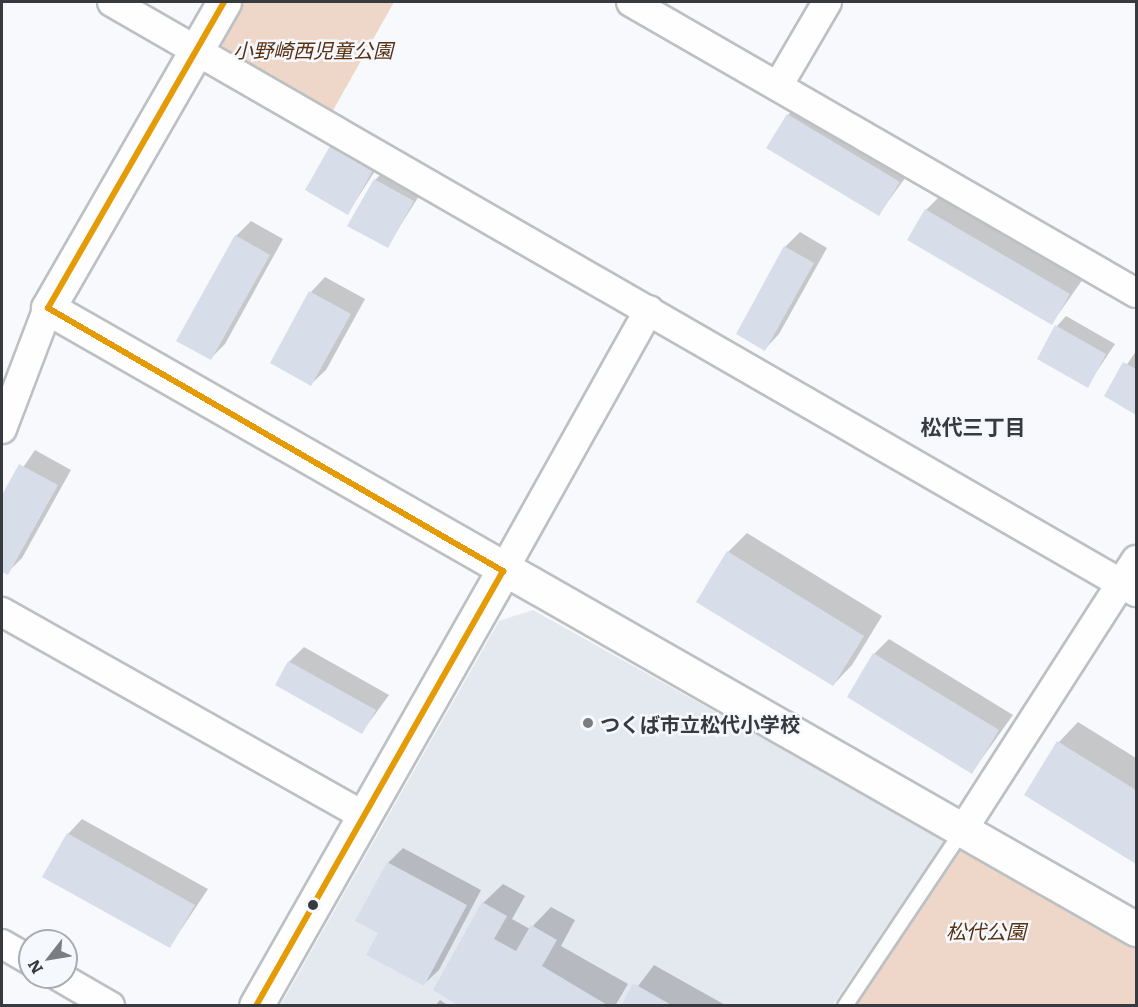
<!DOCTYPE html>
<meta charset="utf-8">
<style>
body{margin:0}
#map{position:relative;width:1138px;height:1007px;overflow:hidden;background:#f7f9fc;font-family:Literata,"Noto Sans JP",serif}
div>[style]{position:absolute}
.built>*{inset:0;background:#e4e9f0}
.green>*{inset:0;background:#eed7c8}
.shadow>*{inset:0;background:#0003}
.building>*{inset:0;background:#d7deea}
.roads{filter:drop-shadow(2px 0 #bdc0c3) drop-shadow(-2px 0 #bdc0c3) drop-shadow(0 2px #bdc0c3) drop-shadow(0 -2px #bdc0c3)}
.service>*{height:14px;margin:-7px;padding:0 7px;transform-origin:7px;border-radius:7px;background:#fefeff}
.minor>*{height:28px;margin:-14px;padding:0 14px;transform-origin:14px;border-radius:14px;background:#fefeff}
.tertiary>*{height:33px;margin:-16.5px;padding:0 16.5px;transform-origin:16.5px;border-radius:16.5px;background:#fefeff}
.bus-1>*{height:6px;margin:-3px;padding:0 3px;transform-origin:3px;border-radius:3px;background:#e49b06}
.dots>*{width:16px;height:16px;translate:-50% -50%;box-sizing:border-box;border:3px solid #f5f9fe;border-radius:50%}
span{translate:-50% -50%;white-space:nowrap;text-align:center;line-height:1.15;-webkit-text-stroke:5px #f5f9fe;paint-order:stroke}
.park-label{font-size:20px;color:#593010;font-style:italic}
.poi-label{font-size:20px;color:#373a3f;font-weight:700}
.left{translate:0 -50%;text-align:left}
.neighbourhood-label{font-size:21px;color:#373a3f;font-weight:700}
.frame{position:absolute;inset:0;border:3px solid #373a3f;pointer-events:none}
.north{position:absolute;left:18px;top:929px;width:60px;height:60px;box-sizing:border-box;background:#f5f9fe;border:2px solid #a9adb2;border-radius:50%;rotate:239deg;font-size:16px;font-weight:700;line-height:24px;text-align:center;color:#373a3f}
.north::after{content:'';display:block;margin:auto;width:21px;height:27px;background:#7a7d81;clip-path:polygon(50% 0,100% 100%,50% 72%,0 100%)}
</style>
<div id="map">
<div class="built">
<div style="clip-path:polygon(533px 610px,945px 840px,833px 1005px,280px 1006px,499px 621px)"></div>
</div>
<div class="green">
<div style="clip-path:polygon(242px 2px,394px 2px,331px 114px,226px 52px,220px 41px)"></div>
<div style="clip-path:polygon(962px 831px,1136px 929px,1136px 1005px,845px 1006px)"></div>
</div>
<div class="shadow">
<div style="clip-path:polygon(803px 100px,913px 167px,879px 214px,788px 115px)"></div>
<div style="clip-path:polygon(340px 137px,382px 160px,348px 213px,331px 147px)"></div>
<div style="clip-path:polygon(385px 170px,422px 191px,387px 247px,375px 180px)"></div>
<div style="clip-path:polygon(941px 195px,1083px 279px,1052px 323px,926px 210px)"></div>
<div style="clip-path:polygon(251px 221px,283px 239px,225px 344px,211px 358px,236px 236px)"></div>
<div style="clip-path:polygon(800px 232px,827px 248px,779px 334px,765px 349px,785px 247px)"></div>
<div style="clip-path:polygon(325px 277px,365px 299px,326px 370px,311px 384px,272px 363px,311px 292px)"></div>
<div style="clip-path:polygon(1066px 316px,1115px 344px,1087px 386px,1057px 326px)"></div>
<div style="clip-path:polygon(1136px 351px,1136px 413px,1106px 396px)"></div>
<div style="clip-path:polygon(35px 450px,71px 470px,22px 558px,7px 573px,2px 570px,2px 498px)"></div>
<div style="clip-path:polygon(747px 533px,882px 616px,852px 665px,833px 685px,728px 552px)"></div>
<div style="clip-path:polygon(889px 639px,1013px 715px,972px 772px,874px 654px)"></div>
<div style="clip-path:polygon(304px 647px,389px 695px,362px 732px,289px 662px)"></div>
<div style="clip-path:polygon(1078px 722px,1136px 758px,1136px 863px,1026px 795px,1059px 742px)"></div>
<div style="clip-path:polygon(82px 819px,208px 889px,170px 946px,68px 834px)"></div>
<div style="clip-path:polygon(403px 848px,481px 890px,439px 970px,424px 984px,380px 933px,388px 863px)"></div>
<div style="clip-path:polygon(503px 884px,525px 896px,512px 919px,530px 929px,551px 907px,575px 920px,561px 946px,628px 984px,615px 1006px,462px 1006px,483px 903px)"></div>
<div style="clip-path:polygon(654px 965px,727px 1006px,623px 1006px)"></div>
<div style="clip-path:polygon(440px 1000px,449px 1006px,435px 1006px)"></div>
</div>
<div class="building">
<div style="clip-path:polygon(787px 114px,900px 182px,879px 216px,766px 148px)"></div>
<div style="clip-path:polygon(330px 146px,373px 170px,348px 215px,305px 190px)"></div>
<div style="clip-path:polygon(374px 179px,414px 201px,388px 248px,347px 226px)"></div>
<div style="clip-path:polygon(925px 209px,1070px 294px,1052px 325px,907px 240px)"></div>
<div style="clip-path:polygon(235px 235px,270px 255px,211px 360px,176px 341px)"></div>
<div style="clip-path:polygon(784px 246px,814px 263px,765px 351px,736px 334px)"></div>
<div style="clip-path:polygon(309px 291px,351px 314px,311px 386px,270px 363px)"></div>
<div style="clip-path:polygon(1055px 325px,1106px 354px,1088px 388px,1037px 359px)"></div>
<div style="clip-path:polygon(1123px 362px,1136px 369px,1136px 415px,1104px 396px)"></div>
<div style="clip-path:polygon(19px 464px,58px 485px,8px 575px,2px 572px,2px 495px)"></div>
<div style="clip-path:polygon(727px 551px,864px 636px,833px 686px,696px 602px)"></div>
<div style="clip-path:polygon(873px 653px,999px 730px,972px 774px,847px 697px)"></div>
<div style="clip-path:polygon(288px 661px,376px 710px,362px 734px,275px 685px)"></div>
<div style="clip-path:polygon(1057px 741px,1136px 790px,1136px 864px,1024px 795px)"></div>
<div style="clip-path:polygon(67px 833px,195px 905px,170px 948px,42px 877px)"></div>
<div style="clip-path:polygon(387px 862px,467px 905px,424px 986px,366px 955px,378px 933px,355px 921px)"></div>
<div style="clip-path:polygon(482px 902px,507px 916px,494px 939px,516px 951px,531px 925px,557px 940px,542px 966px,609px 1006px,459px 1006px,433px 990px)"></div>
<div style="clip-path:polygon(633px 983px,673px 1006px,621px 1006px)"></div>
</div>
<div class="roads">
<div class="service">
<div style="left:845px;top:1006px;width:211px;rotate:-56.2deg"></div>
</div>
<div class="minor">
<div style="left:112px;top:2px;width:1182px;rotate:29.95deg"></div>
<div style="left:631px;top:2px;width:583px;rotate:29.95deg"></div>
<div style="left:778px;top:86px;width:97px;rotate:-59.7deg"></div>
<div style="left:2px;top:429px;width:129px;rotate:-69.2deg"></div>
<div style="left:503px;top:571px;width:299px;rotate:-60.8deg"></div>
<div style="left:2px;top:612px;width:412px;rotate:29.4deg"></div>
<div style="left:962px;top:831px;width:322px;rotate:-57.3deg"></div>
<div style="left:2px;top:944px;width:32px;rotate:30deg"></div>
<div style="left:60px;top:977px;width:58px;rotate:30.1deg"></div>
</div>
<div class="tertiary">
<div style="left:224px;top:2px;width:353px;rotate:119.9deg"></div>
<div style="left:48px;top:308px;width:1253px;rotate:29.72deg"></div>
<div style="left:256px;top:1006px;width:500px;rotate:-60.41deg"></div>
</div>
</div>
<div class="bus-1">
<div style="left:224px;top:2px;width:353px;rotate:119.9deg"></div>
<div style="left:48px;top:308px;width:526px;rotate:30.03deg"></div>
<div style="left:503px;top:571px;width:500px;rotate:119.59deg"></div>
</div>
<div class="dots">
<div style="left:588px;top:723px;background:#7a7d81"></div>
<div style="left:313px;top:905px;background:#373a3f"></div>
</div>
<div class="park-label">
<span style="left:313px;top:49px">小野崎西児童公園</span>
<span style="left:986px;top:930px">松代公園</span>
</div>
<div class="poi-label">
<span class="left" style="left:600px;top:723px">つくば市立松代小学校</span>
</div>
<div class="neighbourhood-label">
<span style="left:973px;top:426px">松代三丁目</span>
</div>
<div class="frame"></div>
<div class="north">N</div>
</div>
